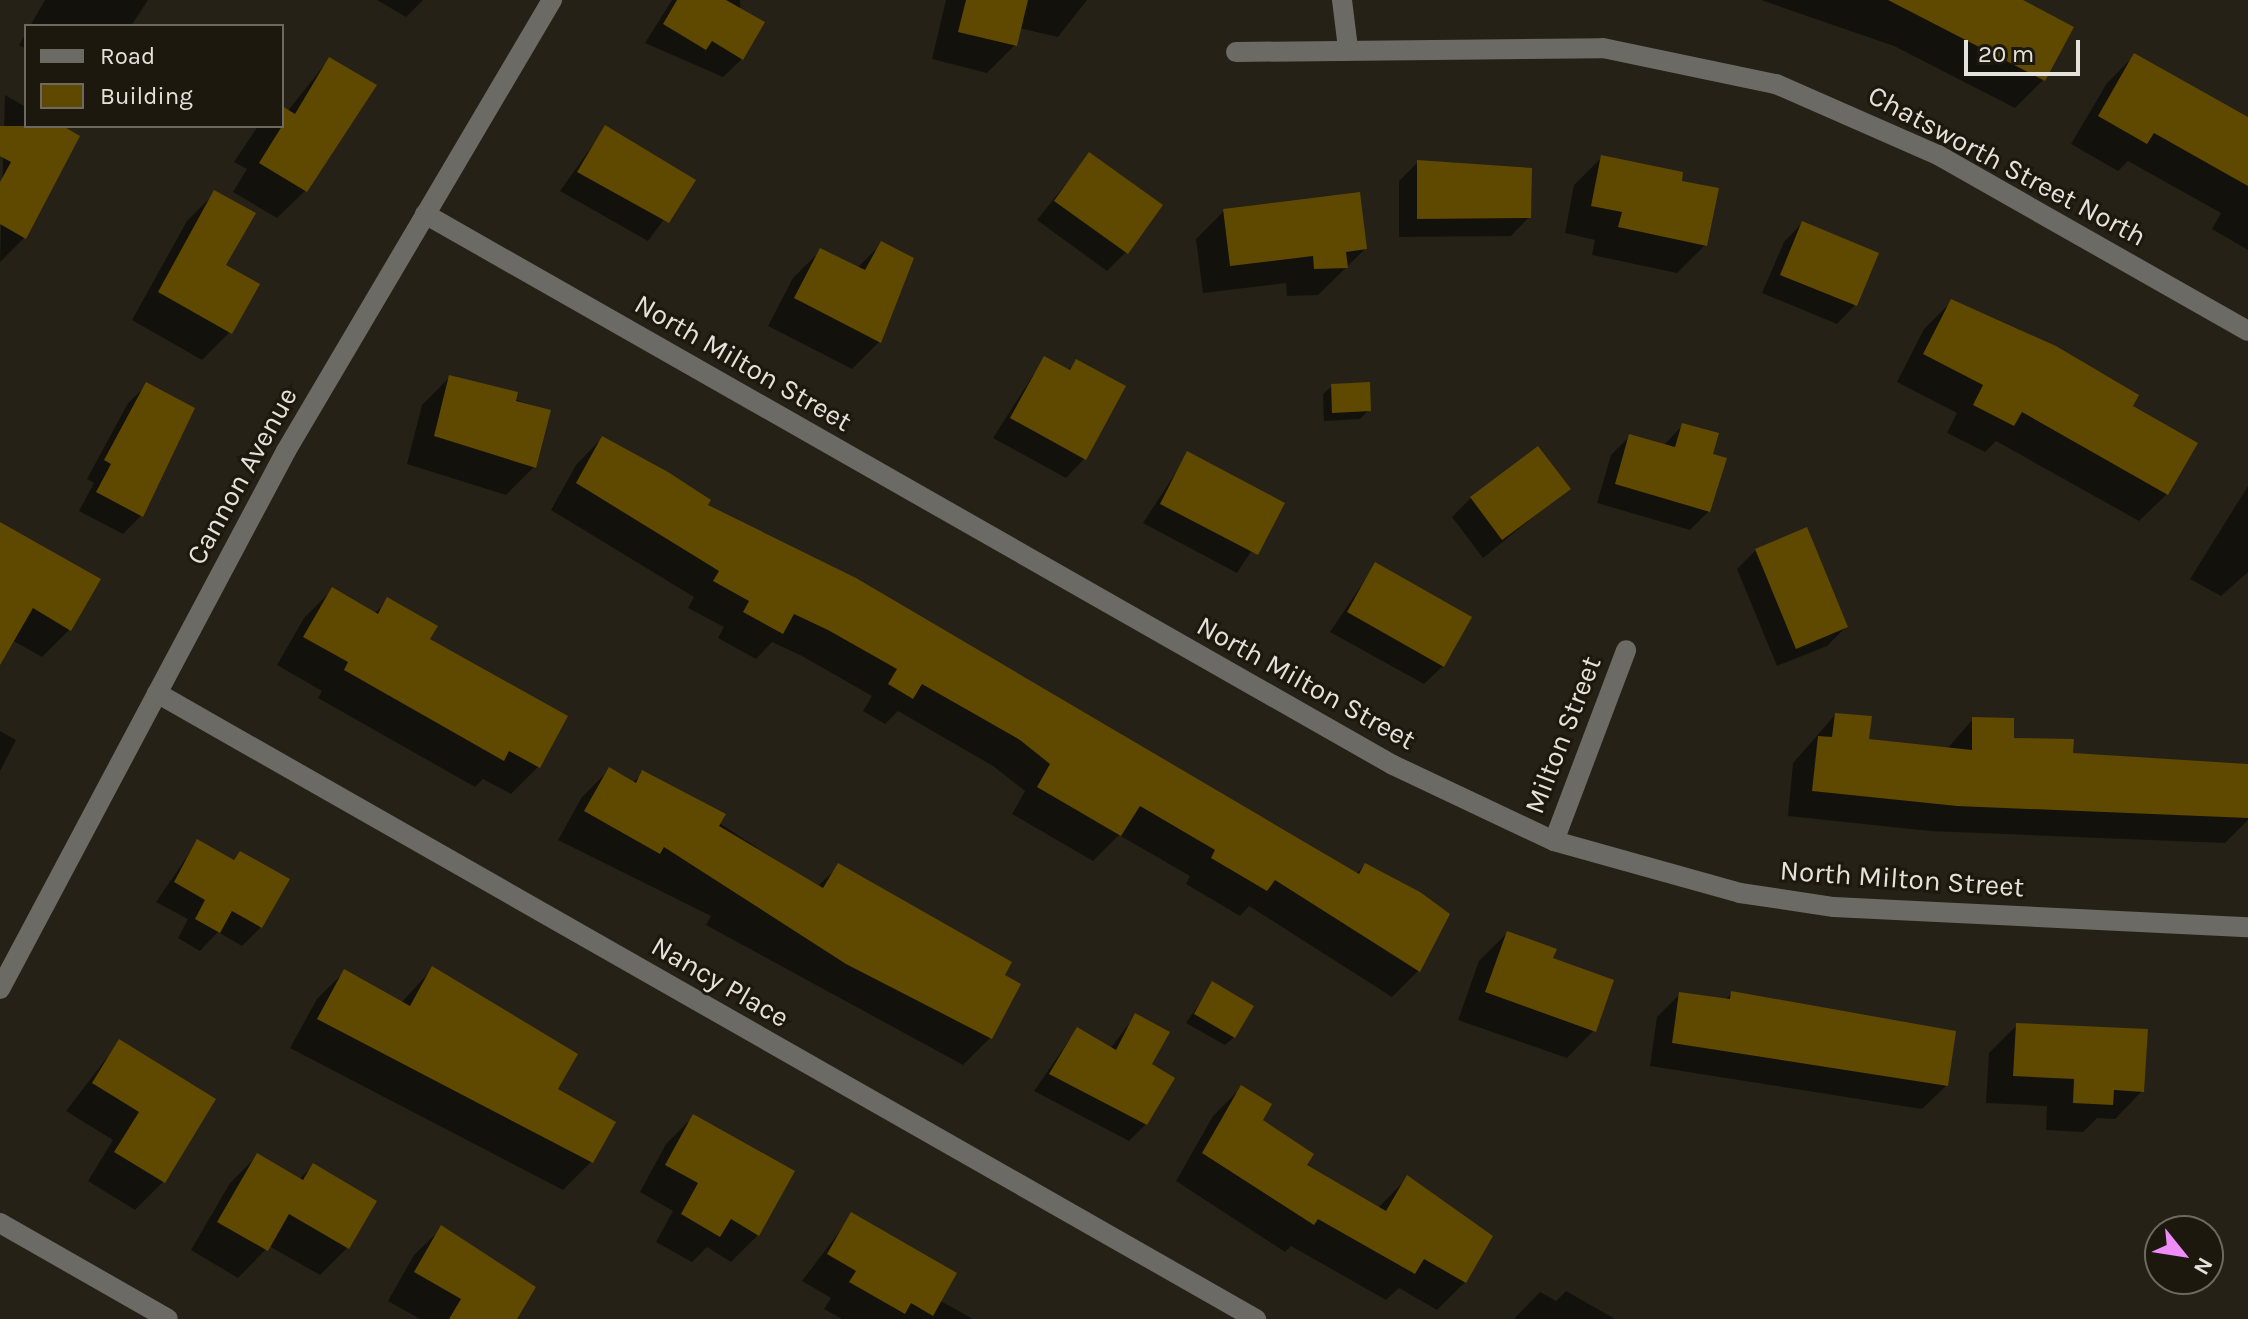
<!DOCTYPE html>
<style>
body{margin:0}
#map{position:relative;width:2248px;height:1319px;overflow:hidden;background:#252117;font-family:Karla,sans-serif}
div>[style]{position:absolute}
.shadow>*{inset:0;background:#0007}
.building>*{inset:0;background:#5f4800}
.minor>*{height:20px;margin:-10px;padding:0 10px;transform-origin:10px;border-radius:10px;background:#6c6a65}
span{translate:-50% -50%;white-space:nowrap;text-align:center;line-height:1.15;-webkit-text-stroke:6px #1c180e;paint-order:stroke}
.street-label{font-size:28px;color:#e5e2db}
.legend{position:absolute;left:24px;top:24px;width:260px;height:104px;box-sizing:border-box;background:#1c180e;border:2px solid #6c6960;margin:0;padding:10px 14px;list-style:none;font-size:24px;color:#e5e2db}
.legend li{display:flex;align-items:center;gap:16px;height:40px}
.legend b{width:40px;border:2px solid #6c6960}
.north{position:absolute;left:2144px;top:1215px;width:80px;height:80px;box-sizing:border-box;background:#1c180e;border:2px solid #6c6960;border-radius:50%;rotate:120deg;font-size:22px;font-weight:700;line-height:32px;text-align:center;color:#e5e2db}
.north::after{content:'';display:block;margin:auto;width:28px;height:36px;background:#ee8cf8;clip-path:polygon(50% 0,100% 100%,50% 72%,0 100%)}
.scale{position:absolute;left:1964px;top:40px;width:116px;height:36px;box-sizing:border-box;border:4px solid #e5e2db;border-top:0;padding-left:10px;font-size:24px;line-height:28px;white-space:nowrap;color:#e5e2db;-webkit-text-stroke:6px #1c180e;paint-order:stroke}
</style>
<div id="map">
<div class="shadow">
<div style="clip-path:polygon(45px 0,148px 0,131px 26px,30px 26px)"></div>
<div style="clip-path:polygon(377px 0,423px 0,406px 17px)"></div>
<div style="clip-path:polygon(672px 0,740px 0,742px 59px,723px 77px,645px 43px)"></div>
<div style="clip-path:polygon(946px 0,1087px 0,1058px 37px,1019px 28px,1015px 45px,987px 73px,932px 59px)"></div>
<div style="clip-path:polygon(1761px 0,2010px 0,2071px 28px,2043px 80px,2015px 108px,1894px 46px)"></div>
<div style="clip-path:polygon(26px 33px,26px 49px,19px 45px)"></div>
<div style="clip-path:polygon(2135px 55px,2248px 144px,2248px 250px,2212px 229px,2221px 213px,2128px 161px,2118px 171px,2071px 144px,2107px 83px)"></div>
<div style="clip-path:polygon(329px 59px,305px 191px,277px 218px,233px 192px,247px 169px,234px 162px,258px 126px,282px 126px,282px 109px,287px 112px)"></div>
<div style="clip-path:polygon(5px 95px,26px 107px,26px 126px,59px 126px,24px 238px,0 262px)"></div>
<div style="clip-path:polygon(605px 128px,693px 180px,648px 241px,560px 191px)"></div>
<div style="clip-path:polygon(1089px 155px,1126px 252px,1107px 271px,1037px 220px)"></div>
<div style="clip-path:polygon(1602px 157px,1705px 245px,1677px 273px,1592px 255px,1595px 240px,1565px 233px,1574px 185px)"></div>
<div style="clip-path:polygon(1418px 162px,1529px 217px,1511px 236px,1399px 237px,1399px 181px)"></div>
<div style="clip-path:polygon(215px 193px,230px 332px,202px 360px,132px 320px,187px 221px)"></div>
<div style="clip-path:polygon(1224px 211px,1365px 249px,1318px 295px,1287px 296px,1286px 283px,1203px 293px,1196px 239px)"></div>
<div style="clip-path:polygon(1802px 223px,1855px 305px,1837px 324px,1762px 293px,1784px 242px)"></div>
<div style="clip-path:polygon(881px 244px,879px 342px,852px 369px,768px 326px,793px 278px,821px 250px,857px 268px)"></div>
<div style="clip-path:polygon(1952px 301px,2013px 333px,2017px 328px,2136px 396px,2130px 407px,2167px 494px,2139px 521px,1996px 441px,1985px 452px,1947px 433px,1957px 413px,1897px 382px,1924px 329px)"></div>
<div style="clip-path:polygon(1044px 358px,1067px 371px,1077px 362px,1084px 459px,1066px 478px,993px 438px)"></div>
<div style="clip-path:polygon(450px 377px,548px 411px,534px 467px,506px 495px,407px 464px,422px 405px)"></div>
<div style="clip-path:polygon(147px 385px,142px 515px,123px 534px,79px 511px,94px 483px,87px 479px,128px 403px)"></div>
<div style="clip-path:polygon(1332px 386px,1369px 410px,1360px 419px,1324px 421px,1323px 394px)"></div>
<div style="clip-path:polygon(1683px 425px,1710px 455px,1709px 511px,1690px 530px,1597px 503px,1611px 455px,1630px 436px,1663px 446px)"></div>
<div style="clip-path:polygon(602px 438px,705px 506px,1356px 874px,1365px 865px,1418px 971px,1392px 997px,1249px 906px,1240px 916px,1186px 884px,1190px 876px,1119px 835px,1093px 861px,1012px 814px,1025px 791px,993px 766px,898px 711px,885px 724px,863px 711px,872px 696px,802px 656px,772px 642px,756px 659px,718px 638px,724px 627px,688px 608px,694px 597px,551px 510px,576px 465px)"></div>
<div style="clip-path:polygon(1188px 454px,1282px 504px,1237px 573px,1143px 523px)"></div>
<div style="clip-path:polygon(2248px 486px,2248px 572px,2221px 596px,2190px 579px)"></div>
<div style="clip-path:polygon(1568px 489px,1483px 558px,1452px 517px,1471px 498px)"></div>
<div style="clip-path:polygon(0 524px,70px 629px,42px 657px,12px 640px,0 658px)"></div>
<div style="clip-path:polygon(1756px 550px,1846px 627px,1827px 646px,1777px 666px,1737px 569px)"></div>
<div style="clip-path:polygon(1375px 565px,1443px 666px,1424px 684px,1330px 632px)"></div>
<div style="clip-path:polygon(332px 590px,374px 614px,388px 600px,538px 767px,511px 794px,483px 779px,475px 787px,318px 698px,322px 691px,277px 665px,304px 618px)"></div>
<div style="clip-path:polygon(1835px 715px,1867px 741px,1947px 749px,1973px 719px,2012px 740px,2071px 754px,2248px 766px,2248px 820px,2225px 843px,1930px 831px,1788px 816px,1793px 763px)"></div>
<div style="clip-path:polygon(0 731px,16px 740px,0 771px)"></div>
<div style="clip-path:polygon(609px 770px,632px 783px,643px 773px,817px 887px,839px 866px,1003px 976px,990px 1038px,963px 1065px,706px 925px,711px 916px,558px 840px,582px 797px)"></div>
<div style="clip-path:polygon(197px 842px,232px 861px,240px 853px,261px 927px,242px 946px,218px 932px,200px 951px,178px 938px,188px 919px,156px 902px)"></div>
<div style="clip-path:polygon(1507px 933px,1551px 959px,1594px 1030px,1567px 1058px,1458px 1020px,1479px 961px)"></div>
<div style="clip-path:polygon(433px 968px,555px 1090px,613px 1123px,591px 1162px,563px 1190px,290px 1048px,317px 999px,344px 972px,401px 1003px)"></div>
<div style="clip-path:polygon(1213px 984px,1234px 1037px,1225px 1045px,1186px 1023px)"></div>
<div style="clip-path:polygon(1732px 993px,1946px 1086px,1922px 1109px,1650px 1066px,1657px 1017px,1680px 994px,1725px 1000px)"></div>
<div style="clip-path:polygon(1135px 1016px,1150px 1065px,1146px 1124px,1129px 1141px,1034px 1091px,1077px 1029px,1110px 1049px)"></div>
<div style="clip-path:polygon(2017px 1025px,2142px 1091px,2115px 1119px,2097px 1118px,2083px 1132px,2046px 1130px,2047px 1106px,1986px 1103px,1989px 1053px)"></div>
<div style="clip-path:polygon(119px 1042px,213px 1100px,163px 1182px,135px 1210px,88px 1181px,113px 1140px,66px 1111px)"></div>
<div style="clip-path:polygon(1241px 1088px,1260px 1120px,1304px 1166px,1378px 1208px,1407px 1178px,1465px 1282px,1437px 1310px,1399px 1288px,1386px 1300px,1291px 1246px,1285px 1252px,1176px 1181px,1213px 1116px)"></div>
<div style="clip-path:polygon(693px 1117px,758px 1235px,731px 1262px,707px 1247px,692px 1262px,656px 1242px,673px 1211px,640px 1192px,666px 1144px)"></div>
<div style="clip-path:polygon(258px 1155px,299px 1180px,313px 1165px,347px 1248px,320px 1275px,269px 1246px,238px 1278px,191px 1250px,230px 1183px)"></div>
<div style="clip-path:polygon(852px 1215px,939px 1300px,973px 1319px,842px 1319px,824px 1309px,831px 1298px,802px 1281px)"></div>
<div style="clip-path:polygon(442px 1228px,515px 1319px,420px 1319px,388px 1301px,414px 1255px)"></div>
<div style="clip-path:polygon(1566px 1291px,1615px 1319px,1514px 1319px,1540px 1292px,1556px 1301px)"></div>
</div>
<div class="building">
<div style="clip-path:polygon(677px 0,726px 0,765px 22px,743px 60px,712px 41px,706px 50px,663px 24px)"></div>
<div style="clip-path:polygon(966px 0,1028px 0,1017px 46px,958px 32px)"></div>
<div style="clip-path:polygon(1888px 0,2023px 0,2074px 27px,2045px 81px)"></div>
<div style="clip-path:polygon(2134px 53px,2248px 117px,2248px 186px,2154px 133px,2147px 144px,2098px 116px)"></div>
<div style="clip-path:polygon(329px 57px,377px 85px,307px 192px,259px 163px,282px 126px,282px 106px,295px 114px)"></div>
<div style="clip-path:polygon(605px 125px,696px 180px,669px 223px,577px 172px)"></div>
<div style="clip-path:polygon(0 126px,63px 126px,80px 136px,26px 239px,0 224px,0 182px,11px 162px,0 156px)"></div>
<div style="clip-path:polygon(1089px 152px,1163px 205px,1128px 254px,1054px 201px)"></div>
<div style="clip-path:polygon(1601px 155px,1683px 172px,1682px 181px,1719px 188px,1707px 246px,1618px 227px,1622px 212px,1591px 206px)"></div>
<div style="clip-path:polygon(1417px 160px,1532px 168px,1531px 218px,1417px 219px)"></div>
<div style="clip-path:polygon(214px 190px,256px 213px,226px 265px,260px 284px,232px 334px,158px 292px)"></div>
<div style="clip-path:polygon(1360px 192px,1367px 249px,1346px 252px,1348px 268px,1314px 269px,1313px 256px,1230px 266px,1223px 209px)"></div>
<div style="clip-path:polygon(1802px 221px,1879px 253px,1857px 306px,1780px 275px)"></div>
<div style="clip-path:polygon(881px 241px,914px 258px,881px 343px,794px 298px,820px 248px,865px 270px)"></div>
<div style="clip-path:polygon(1951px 299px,2056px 346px,2139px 395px,2133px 406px,2198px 443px,2168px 495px,2022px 412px,2014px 426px,1973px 405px,1983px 385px,1923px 354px)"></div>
<div style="clip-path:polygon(1044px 356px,1070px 370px,1076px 359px,1126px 386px,1086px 460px,1010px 418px)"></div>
<div style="clip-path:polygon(449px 375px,518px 392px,516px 401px,551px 410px,536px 468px,434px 436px)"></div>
<div style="clip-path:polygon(146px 382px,195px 408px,143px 517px,96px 492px,111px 464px,104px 460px)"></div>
<div style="clip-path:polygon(1370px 382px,1371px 411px,1332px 413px,1331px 384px)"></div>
<div style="clip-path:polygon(1682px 423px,1719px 433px,1713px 454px,1727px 458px,1710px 512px,1615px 484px,1629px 434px,1675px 447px)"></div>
<div style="clip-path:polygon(602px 436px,668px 472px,711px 500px,708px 505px,856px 578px,1359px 874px,1365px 863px,1420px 892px,1450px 914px,1420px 972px,1275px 880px,1267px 891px,1211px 858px,1215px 850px,1140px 806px,1121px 836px,1037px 787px,1050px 764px,1020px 740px,922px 684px,913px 699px,888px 684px,897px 669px,828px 630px,794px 614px,783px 634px,743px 612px,749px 601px,713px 581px,719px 571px,576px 483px)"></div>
<div style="clip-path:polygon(1538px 446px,1571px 489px,1502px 540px,1470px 497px)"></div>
<div style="clip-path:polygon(1187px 451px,1285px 503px,1258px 555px,1160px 504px)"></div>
<div style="clip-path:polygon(0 522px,101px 579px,71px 631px,33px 608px,0 665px)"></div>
<div style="clip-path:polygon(1807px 527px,1848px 627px,1796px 649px,1755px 549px)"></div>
<div style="clip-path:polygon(1375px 562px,1472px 617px,1444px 667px,1347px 612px)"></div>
<div style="clip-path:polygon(332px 587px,378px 614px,387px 597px,438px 626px,430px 639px,568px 716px,540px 768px,509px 751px,504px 761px,344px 670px,348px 662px,303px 637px)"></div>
<div style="clip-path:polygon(1835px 713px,1872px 716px,1869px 739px,1972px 750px,1972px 717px,2014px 718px,2014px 738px,2074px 739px,2073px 753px,2248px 764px,2248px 818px,1957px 806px,1812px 791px,1818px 736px,1832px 737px)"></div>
<div style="clip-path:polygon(609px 767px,636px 783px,642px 770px,726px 814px,719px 826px,823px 888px,838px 863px,1012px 962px,1005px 975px,1021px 984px,992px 1039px,846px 964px,664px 847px,660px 854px,584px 811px)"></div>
<div style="clip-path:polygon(197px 839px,234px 860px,240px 851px,290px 879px,262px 928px,232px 911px,220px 933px,195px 919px,205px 900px,174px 882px)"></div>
<div style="clip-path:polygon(1507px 931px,1557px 949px,1553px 958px,1614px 980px,1596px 1032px,1485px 992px)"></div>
<div style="clip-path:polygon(432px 966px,578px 1054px,558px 1089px,616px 1122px,593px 1163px,317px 1019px,344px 969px,410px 1006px)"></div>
<div style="clip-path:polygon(1212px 981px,1254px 1006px,1235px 1038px,1194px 1014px)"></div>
<div style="clip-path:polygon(1731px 991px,1956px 1031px,1948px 1086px,1672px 1043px,1679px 992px,1730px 999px)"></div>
<div style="clip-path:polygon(1135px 1013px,1170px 1032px,1152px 1064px,1175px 1078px,1147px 1125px,1049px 1074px,1077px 1027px,1116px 1050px)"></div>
<div style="clip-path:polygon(2016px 1023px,2148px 1029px,2144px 1092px,2114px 1090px,2113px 1105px,2073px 1103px,2074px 1079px,2013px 1076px)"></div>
<div style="clip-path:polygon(119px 1039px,216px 1099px,165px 1183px,114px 1152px,139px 1112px,92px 1083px)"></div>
<div style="clip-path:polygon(1241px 1085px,1272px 1104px,1263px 1120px,1314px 1154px,1307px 1165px,1386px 1211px,1407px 1175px,1493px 1236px,1466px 1283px,1424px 1259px,1415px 1274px,1318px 1219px,1314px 1225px,1202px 1153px)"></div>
<div style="clip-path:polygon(693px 1114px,795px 1171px,759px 1236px,731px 1219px,720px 1237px,681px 1214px,698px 1183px,665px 1165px)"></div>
<div style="clip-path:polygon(257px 1153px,303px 1180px,313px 1163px,377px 1201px,349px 1249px,289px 1214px,268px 1251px,217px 1222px)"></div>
<div style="clip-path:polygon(851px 1212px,957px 1273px,933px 1316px,911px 1303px,905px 1314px,849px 1282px,856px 1271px,827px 1254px)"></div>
<div style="clip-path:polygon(441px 1225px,536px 1287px,517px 1319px,449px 1319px,461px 1299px,414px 1272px)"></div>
</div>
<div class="minor">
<div style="left:1342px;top:0;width:48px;rotate:82.9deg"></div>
<div style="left:1236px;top:52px;width:367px;rotate:-0.6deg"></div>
<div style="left:1603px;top:48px;width:177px;rotate:11.8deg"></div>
<div style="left:1776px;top:84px;width:177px;rotate:23.7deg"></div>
<div style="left:1938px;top:155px;width:356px;rotate:29.6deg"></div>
<div style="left:425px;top:214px;width:1114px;rotate:29.65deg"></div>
<div style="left:1393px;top:765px;width:178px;rotate:25.3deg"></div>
<div style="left:1554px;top:841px;width:193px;rotate:15.6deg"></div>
<div style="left:1740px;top:893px;width:95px;rotate:8.5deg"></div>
<div style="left:1834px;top:907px;width:414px;rotate:2.8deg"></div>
<div style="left:157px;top:693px;width:1265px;rotate:29.67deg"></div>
<div style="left:1554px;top:841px;width:204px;rotate:-69.3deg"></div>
<div style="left:0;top:989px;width:609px;rotate:-62deg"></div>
<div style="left:286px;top:451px;width:524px;rotate:-59.47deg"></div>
<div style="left:0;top:1223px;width:193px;rotate:29.7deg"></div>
</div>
<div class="street-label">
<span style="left:2007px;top:166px;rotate:28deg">Chatsworth Street North</span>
<span style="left:743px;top:363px;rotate:30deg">North Milton Street</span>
<span style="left:242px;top:476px;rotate:-61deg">Cannon Avenue</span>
<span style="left:1306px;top:683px;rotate:29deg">North Milton Street</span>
<span style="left:1563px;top:735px;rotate:-69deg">Milton Street</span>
<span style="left:1902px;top:879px;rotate:4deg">North Milton Street</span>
<span style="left:720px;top:982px;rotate:30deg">Nancy Place</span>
</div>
<ul class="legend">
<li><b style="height:10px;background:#6c6a65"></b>Road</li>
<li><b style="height:22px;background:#5f4800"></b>Building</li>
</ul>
<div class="north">N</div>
<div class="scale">20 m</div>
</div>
